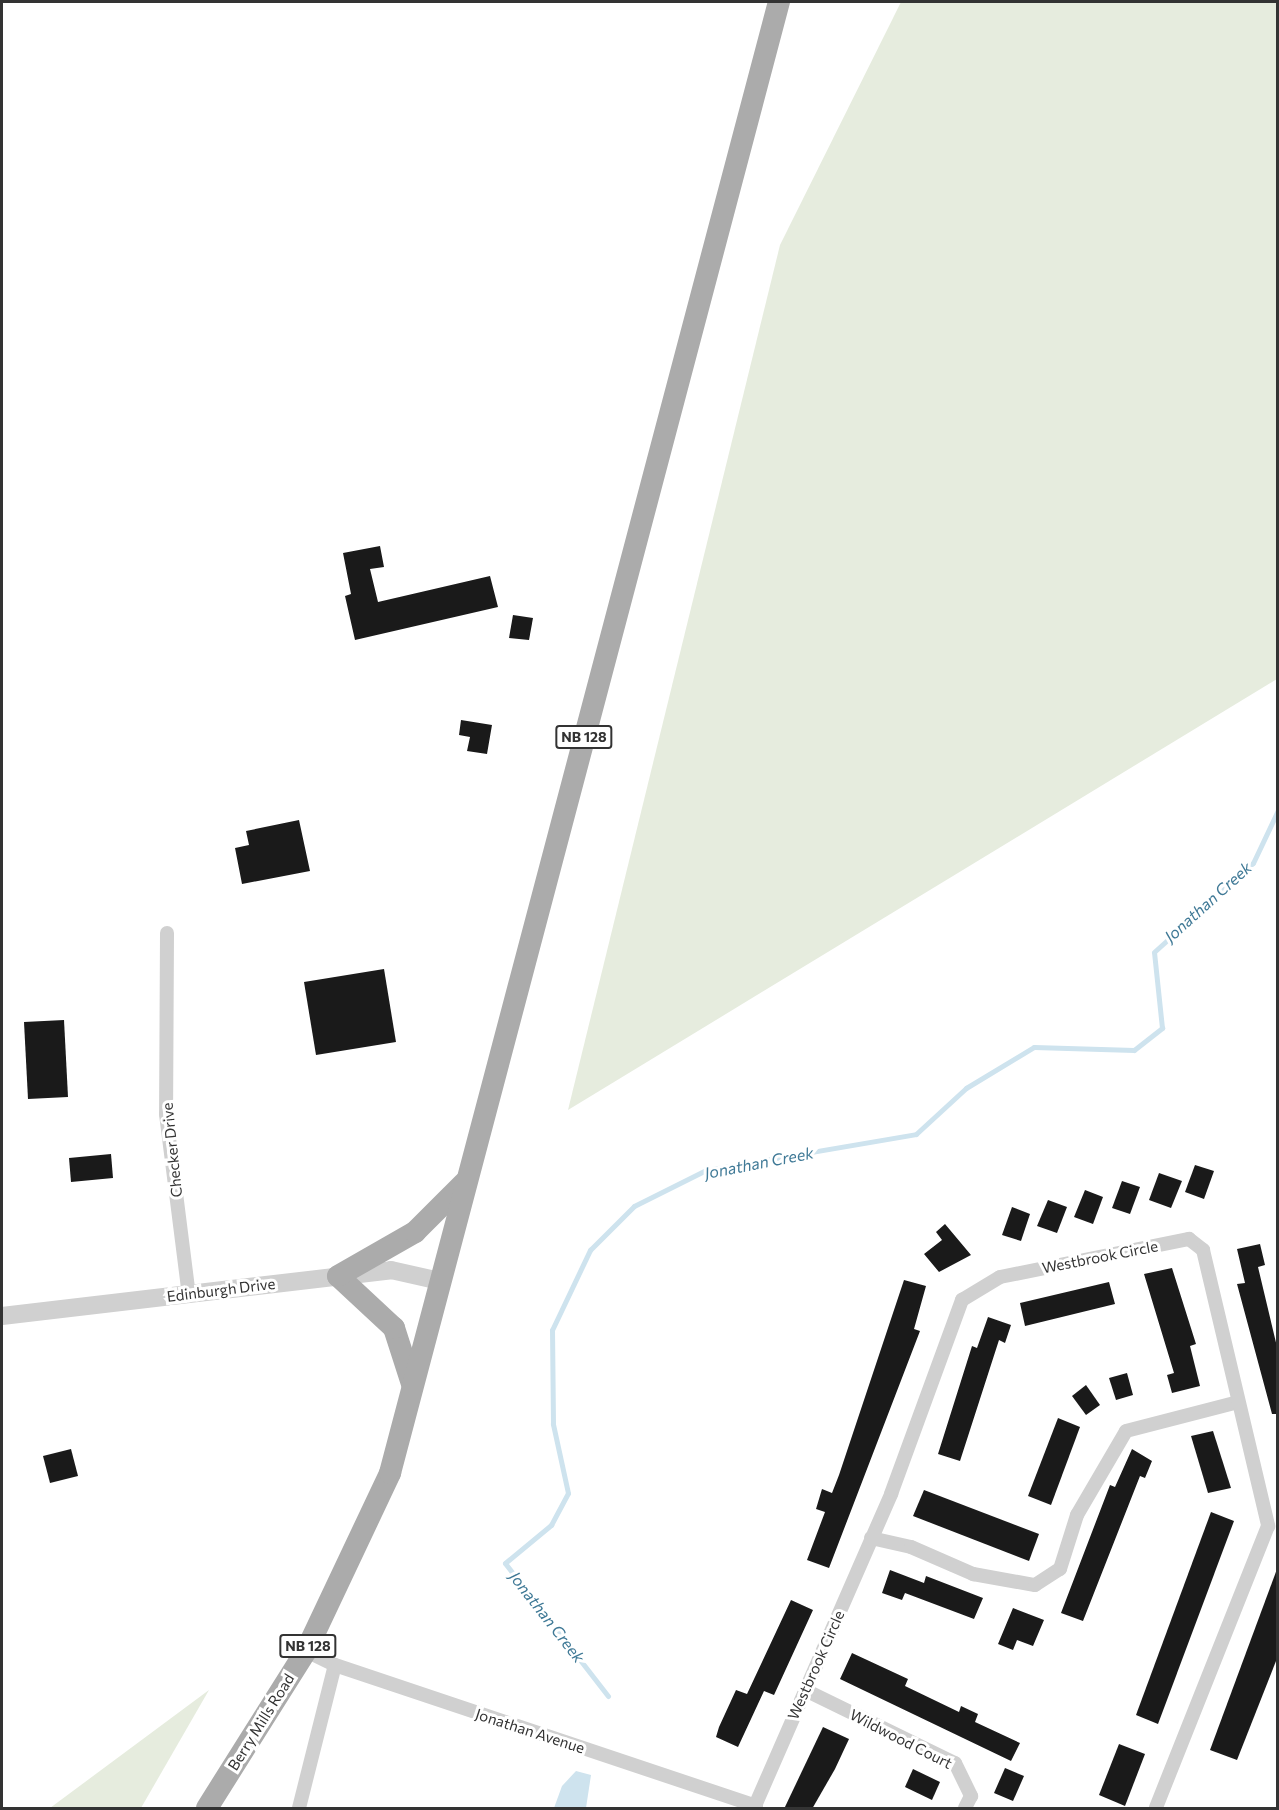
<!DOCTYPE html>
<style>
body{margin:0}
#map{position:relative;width:1279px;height:1810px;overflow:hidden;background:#fff;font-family:Commissioner,sans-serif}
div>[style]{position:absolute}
.green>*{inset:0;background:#e6ecde}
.water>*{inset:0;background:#cee3ee}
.stream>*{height:5px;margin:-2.5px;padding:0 2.5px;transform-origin:2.5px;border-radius:2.5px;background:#cee3ee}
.building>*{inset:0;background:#1a1a1a}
.minor>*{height:14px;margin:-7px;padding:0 7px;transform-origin:7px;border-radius:7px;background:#d0d0d0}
.tertiary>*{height:18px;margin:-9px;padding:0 9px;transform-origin:9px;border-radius:9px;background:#d0d0d0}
.primary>*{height:22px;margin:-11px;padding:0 11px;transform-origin:11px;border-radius:11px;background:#ababab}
span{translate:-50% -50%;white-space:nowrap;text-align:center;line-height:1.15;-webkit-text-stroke:6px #fff;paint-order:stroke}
.shield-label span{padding:2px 4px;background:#fff;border:2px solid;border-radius:4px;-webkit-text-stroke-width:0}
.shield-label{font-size:14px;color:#333;font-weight:700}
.street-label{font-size:15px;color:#333}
.water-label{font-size:16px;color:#3f7996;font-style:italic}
.frame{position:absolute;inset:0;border:3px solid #333;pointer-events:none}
</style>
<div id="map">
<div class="green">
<div style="clip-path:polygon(901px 2px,1277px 2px,1277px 679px,568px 1110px,780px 245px)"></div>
<div style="clip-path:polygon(209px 1690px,141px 1808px,50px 1808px)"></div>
</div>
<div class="water">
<div style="clip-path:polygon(576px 1771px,591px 1775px,586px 1808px,554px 1808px,562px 1786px)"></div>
</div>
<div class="stream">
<div style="left:608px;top:1696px;width:168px;rotate:-127.8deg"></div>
<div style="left:505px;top:1563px;width:60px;rotate:-39.6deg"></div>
<div style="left:551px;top:1525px;width:36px;rotate:-62deg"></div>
<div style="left:568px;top:1493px;width:71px;rotate:-102.3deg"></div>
<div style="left:553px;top:1424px;width:94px;rotate:-90.6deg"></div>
<div style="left:552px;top:1330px;width:89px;rotate:-64.6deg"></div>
<div style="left:590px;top:1250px;width:62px;rotate:-45deg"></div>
<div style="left:634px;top:1206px;width:80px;rotate:-26.6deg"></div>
<div style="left:706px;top:1170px;width:213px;rotate:-9.7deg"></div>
<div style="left:916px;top:1134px;width:68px;rotate:-42.6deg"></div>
<div style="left:966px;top:1088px;width:79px;rotate:-31.1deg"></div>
<div style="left:1034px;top:1047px;width:100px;rotate:1.7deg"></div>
<div style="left:1134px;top:1050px;width:36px;rotate:-38deg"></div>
<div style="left:1162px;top:1028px;width:76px;rotate:-96deg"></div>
<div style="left:1154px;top:952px;width:133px;rotate:-42deg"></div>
<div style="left:1253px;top:863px;width:59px;rotate:-64.7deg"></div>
</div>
<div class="building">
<div style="clip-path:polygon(380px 546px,384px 567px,370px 569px,378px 602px,490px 576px,498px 607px,355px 640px,345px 596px,351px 594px,343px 553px)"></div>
<div style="clip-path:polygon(513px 615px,533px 618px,529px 640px,509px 638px)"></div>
<div style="clip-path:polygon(461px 720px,492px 725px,487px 754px,467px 751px,470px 737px,459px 735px)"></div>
<div style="clip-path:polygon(299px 820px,310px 871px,242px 884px,235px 848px,249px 845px,246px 831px)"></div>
<div style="clip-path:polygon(384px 969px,396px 1042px,316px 1055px,304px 982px)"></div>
<div style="clip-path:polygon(64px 1020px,68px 1097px,28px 1099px,24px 1022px)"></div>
<div style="clip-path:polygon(111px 1154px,113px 1178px,71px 1182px,69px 1158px)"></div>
<div style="clip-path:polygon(1195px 1165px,1214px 1171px,1204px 1199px,1185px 1192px)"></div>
<div style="clip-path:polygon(1159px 1173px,1182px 1181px,1171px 1208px,1149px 1200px)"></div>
<div style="clip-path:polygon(1122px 1181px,1140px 1187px,1130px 1214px,1112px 1208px)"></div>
<div style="clip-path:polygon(1085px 1190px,1103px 1197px,1093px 1224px,1074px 1217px)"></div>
<div style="clip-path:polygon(1048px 1200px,1067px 1207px,1057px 1233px,1037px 1226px)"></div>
<div style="clip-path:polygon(1012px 1207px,1030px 1214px,1021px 1241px,1002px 1235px)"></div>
<div style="clip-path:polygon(945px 1224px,971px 1255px,939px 1272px,924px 1254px,942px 1240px,936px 1232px)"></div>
<div style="clip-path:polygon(1260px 1244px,1265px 1265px,1258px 1267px,1278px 1351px,1278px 1414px,1272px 1414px,1237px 1284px,1245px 1283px,1237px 1249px)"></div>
<div style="clip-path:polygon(1172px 1268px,1196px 1344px,1190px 1346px,1200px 1386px,1172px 1393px,1167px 1375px,1174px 1373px,1144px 1274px)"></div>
<div style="clip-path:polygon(904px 1280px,926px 1286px,914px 1329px,920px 1331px,829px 1568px,807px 1560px,825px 1512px,816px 1509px,822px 1489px,832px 1493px,839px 1475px)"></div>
<div style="clip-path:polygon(1109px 1282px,1115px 1304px,1025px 1326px,1020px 1303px)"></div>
<div style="clip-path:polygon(988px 1317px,1011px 1325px,1005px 1343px,999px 1340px,960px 1461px,938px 1454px,972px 1346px,977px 1348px)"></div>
<div style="clip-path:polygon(1127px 1373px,1133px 1395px,1116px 1400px,1109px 1378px)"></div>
<div style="clip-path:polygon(1086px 1385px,1100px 1405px,1086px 1415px,1072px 1396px)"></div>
<div style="clip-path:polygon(1058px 1418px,1080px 1427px,1051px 1505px,1028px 1496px)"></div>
<div style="clip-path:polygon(1213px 1431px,1231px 1488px,1208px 1493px,1191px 1436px)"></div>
<div style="clip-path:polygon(71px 1449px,78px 1476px,50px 1483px,43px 1456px)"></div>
<div style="clip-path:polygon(1132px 1449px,1152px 1461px,1145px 1478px,1140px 1476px,1083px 1621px,1061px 1613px,1110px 1485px,1115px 1487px)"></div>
<div style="clip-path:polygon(924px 1490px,1039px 1534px,1029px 1561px,913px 1516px)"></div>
<div style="clip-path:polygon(1211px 1512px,1234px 1521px,1158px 1724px,1136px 1715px)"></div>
<div style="clip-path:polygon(1277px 1569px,1278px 1656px,1237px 1760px,1210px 1750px)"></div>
<div style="clip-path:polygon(890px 1570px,924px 1583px,926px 1576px,983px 1598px,974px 1619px,905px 1593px,902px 1600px,882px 1593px)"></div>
<div style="clip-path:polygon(791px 1600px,813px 1610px,774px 1695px,764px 1691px,738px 1747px,716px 1737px,719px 1727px,736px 1690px,747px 1694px)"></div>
<div style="clip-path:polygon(1013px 1608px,1044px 1620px,1033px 1646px,1017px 1640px,1013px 1650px,998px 1644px)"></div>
<div style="clip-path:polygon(852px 1653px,908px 1679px,905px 1686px,959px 1712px,961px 1706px,978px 1714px,975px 1722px,1020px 1743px,1011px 1761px,840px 1679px)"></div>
<div style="clip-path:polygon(823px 1727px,849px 1739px,835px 1769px,812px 1809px,784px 1809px)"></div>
<div style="clip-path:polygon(1119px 1744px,1145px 1754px,1125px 1806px,1099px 1795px)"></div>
<div style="clip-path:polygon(1005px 1768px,1024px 1776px,1013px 1801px,994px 1793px)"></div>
<div style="clip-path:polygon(913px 1769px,940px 1782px,932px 1800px,905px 1787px)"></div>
</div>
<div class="minor">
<div style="left:167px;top:933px;width:181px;rotate:90.3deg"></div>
<div style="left:166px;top:1114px;width:182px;rotate:82.8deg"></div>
<div style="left:871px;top:1538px;width:41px;rotate:12.7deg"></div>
<div style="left:911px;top:1547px;width:68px;rotate:23.5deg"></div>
<div style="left:973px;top:1574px;width:63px;rotate:10.1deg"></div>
<div style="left:1035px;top:1585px;width:30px;rotate:-33deg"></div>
<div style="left:1060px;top:1569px;width:57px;rotate:-72.5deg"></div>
<div style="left:1077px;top:1515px;width:97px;rotate:-59.7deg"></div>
<div style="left:1126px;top:1431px;width:116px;rotate:-14.5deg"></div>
<div style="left:306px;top:1651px;width:32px;rotate:26deg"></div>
<div style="left:335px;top:1665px;width:444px;rotate:18.5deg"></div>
<div style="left:805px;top:1690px;width:167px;rotate:26deg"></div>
<div style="left:955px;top:1763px;width:37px;rotate:64deg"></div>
<div style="left:971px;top:1796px;width:13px;rotate:117deg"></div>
<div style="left:299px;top:1808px;width:147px;rotate:-75.9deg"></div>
<div style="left:754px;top:1808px;width:343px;rotate:-66.4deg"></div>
<div style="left:891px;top:1494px;width:207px;rotate:-69.9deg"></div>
<div style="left:962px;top:1300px;width:44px;rotate:-31.2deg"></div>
<div style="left:1000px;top:1277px;width:193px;rotate:-11.4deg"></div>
<div style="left:1189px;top:1239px;width:18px;rotate:38deg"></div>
<div style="left:1203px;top:1250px;width:284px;rotate:76.7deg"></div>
<div style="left:1268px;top:1526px;width:303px;rotate:111.7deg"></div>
</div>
<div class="tertiary">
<div style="left:2px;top:1316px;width:392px;rotate:-6.7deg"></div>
<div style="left:391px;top:1270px;width:50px;rotate:12.7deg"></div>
</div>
<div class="primary">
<div style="left:412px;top:1384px;width:59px;rotate:-107.8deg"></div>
<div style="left:394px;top:1328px;width:76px;rotate:-137.1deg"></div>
<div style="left:338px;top:1276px;width:89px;rotate:-29.7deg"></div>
<div style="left:415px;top:1232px;width:69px;rotate:-45deg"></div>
<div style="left:207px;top:1808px;width:186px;rotate:-57.8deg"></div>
<div style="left:306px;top:1651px;width:197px;rotate:-64.7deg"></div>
<div style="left:390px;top:1473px;width:1522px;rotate:-75.19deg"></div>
</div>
<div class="shield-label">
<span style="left:584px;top:737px">NB 128</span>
<span style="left:308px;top:1646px">NB 128</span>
</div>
<div class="street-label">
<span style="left:172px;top:1150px;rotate:-96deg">Checker Drive</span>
<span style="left:1100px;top:1257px;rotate:-11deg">Westbrook Circle</span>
<span style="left:221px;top:1290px;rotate:-7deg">Edinburgh Drive</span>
<span style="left:816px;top:1665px;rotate:-66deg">Westbrook Circle</span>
<span style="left:261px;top:1722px;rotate:-58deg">Berry Mills Road</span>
<span style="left:530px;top:1731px;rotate:18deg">Jonathan Avenue</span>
<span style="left:901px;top:1739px;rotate:27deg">Wildwood Court</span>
</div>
<div class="water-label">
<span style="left:1208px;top:902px;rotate:-42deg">Jonathan Creek</span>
<span style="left:759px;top:1163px;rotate:-11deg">Jonathan Creek</span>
<span style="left:547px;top:1617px;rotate:52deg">Jonathan Creek</span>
</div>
<div class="frame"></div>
</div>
